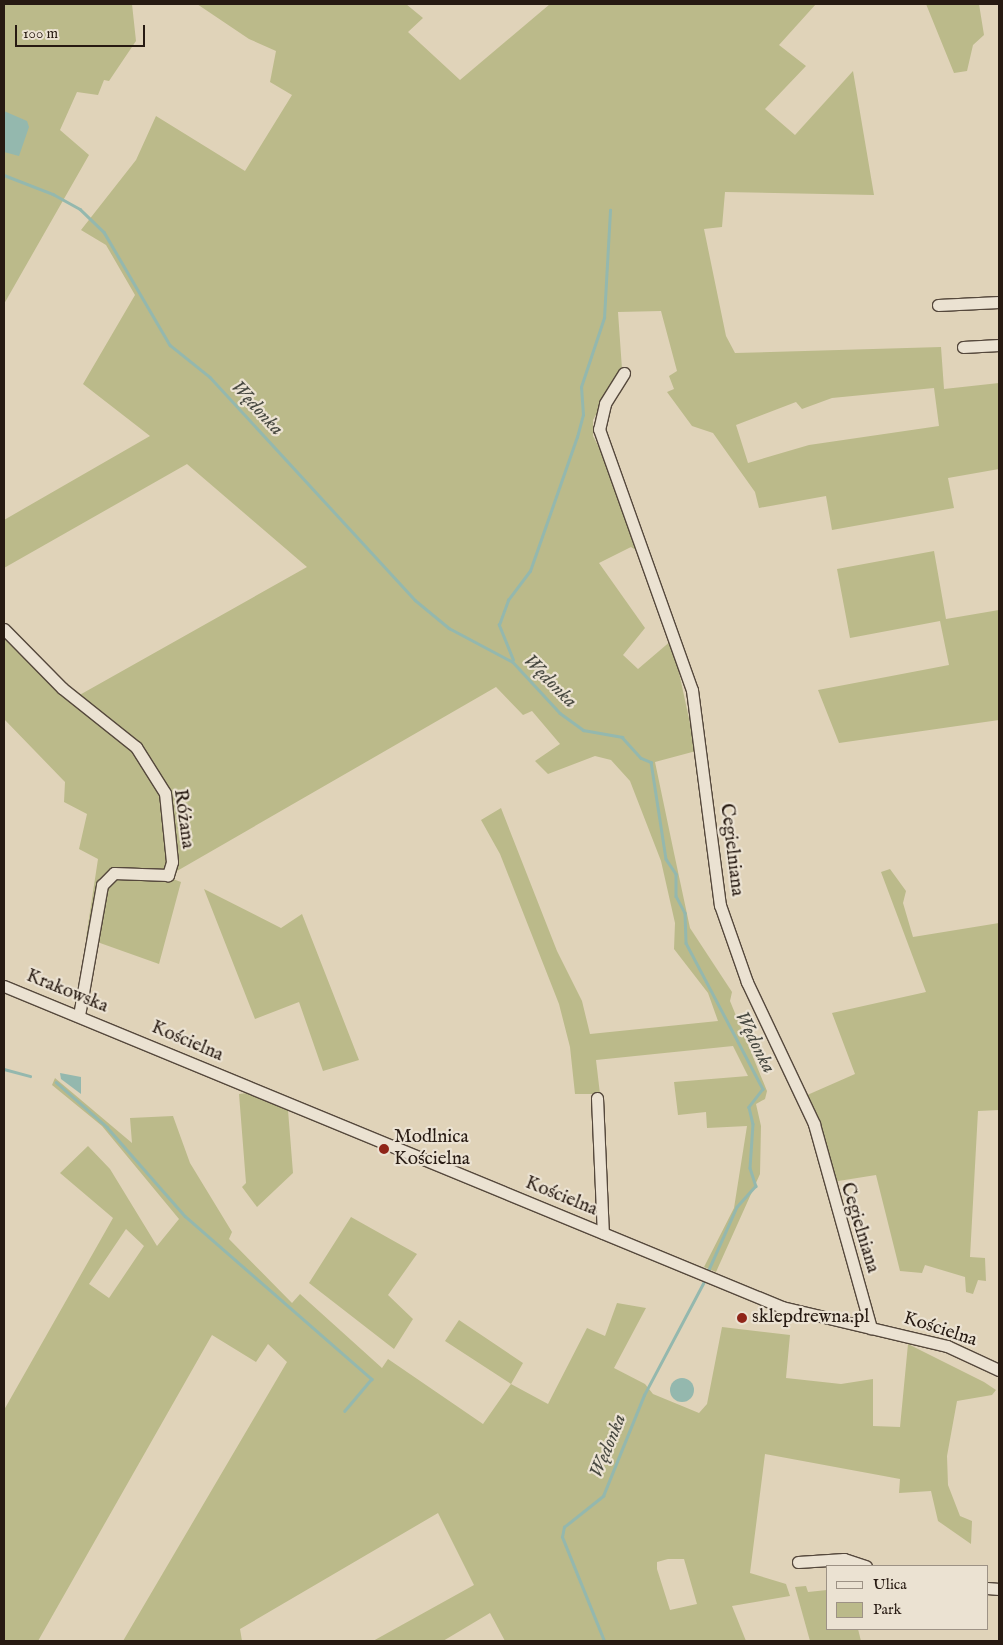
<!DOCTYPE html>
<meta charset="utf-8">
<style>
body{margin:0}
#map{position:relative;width:1003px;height:1645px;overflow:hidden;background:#e0d3b9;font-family:"IM FELL English",serif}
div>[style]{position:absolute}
.green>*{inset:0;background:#bbba8a}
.water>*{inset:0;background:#94b8ae}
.round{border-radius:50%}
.stream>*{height:2.5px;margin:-1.25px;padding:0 1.25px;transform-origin:1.25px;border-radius:1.25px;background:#94b8ae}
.roads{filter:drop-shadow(1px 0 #55483c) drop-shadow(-1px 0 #55483c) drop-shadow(0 1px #55483c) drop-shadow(0 -1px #55483c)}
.minor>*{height:11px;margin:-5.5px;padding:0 5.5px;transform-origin:5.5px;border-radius:5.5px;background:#ebe2d2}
.dots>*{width:14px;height:14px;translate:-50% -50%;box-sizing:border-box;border:2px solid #ebe2d2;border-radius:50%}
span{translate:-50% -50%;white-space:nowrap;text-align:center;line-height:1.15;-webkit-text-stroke:4.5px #ebe2d2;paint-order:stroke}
.street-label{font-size:19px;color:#271a12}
.poi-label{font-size:19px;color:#271a12}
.left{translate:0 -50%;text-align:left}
.water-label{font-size:20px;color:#484941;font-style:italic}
.frame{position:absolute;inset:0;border:5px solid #271a12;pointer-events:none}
.legend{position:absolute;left:826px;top:1565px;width:162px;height:65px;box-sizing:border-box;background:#ebe2d2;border:1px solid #9d9285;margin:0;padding:6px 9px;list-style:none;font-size:15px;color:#271a12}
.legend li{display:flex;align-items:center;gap:10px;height:25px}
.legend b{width:25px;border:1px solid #9d9285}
.scale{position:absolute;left:15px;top:25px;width:130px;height:22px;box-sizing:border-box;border:2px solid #271a12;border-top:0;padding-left:6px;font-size:15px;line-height:18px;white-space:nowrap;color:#271a12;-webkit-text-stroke:4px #ebe2d2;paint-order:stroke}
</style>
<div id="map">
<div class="green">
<div style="clip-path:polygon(4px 4px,132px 4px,136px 41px,109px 81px,104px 80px,98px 95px,77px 92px,60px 130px,89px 155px,4px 304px)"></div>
<div style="clip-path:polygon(evenodd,197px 4px,406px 4px,423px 18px,408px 32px,460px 80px,550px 4px,816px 4px,779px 45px,806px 66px,765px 109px,795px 135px,853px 71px,874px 195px,725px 192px,722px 227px,704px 229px,726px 336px,735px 353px,941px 347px,944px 389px,999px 383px,999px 469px,948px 478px,954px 508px,832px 530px,826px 496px,759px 508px,755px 492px,713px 433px,692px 426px,667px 392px,674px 389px,669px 376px,677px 371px,661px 311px,618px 312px,622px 369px,593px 420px,593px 436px,615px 478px,639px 552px,631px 547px,599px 563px,645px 628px,623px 655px,638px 669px,672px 640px,696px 751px,655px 762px,674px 853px,690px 928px,732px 992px,730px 1001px,767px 1091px,765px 1099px,756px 1104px,761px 1126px,760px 1174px,716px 1272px,704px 1267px,734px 1208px,747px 1126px,707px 1128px,706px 1112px,678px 1115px,674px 1082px,748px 1076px,733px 1046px,596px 1060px,600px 1094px,575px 1094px,570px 1047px,559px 1004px,500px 854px,481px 820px,501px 808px,557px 951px,582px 1001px,590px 1034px,718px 1021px,708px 993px,674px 949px,675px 923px,661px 861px,630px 781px,611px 760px,595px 756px,548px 774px,535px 761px,560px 744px,532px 711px,523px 715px,496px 687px,177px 871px,173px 879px,181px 882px,159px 964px,86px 938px,98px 859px,79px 849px,87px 814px,64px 802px,65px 782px,4px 719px,4px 633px,76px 697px,307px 567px,187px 464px,4px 568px,4px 520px,150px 436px,83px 384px,135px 295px,106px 245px,81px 230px,136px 160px,156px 116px,245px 171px,292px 95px,270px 82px,276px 51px,249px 39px,197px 4px,934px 388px,939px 426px,809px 445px,748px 463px,736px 425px,796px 402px,802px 409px,832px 398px,934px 388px)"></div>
<div style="clip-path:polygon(926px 4px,979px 4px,984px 35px,973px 45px,967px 71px,954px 73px)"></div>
<div style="clip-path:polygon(934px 551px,946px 619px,999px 610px,999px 720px,839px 743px,818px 690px,949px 665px,940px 621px,850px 638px,837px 569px)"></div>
<div style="clip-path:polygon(890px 869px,906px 891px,903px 903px,913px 937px,999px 923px,999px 1110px,978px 1111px,970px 1257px,985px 1258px,986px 1281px,978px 1280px,973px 1294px,966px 1292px,965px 1277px,925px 1265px,922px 1273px,900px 1271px,876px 1175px,832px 1182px,805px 1096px,855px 1074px,832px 1013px,926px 992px,881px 872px)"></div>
<div style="clip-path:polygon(204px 889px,281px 928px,302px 914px,359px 1060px,323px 1071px,299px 1002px,255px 1019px)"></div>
<div style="clip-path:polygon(evenodd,55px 1078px,132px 1143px,130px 1118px,173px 1116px,190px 1163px,232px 1232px,229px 1239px,292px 1303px,300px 1294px,382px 1368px,388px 1359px,483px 1424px,511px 1384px,445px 1341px,459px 1320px,523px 1363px,511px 1384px,548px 1404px,587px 1328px,605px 1336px,617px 1303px,646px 1308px,614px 1368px,645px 1384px,653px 1394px,699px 1413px,707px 1404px,722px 1327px,790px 1335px,786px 1378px,841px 1384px,873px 1379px,873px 1426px,900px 1427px,908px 1344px,984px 1382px,996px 1390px,992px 1395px,957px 1401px,947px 1456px,948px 1485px,960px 1516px,972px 1521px,971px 1544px,938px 1521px,931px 1491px,899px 1493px,900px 1479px,765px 1454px,750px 1573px,786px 1584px,790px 1596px,732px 1606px,746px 1641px,505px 1641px,490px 1613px,443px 1641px,373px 1641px,474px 1585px,438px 1513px,240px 1629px,242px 1641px,123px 1641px,287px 1362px,268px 1344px,256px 1362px,212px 1335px,38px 1641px,4px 1641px,4px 1410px,113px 1218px,60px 1173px,88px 1146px,110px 1169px,157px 1246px,179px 1219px,102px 1126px,52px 1085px,55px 1078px,126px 1229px,144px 1246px,109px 1298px,89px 1284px,126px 1229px,55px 1078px,668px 1559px,684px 1559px,697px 1604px,670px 1610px,657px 1569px,657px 1562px,668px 1559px)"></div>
<div style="clip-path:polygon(247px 1093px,288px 1110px,293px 1173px,257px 1207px,242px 1187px,246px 1183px,239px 1094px)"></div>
<div style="clip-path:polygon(351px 1217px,417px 1254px,388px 1295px,413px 1319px,394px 1349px,309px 1283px)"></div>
<div style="clip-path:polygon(806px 1586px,808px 1592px,827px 1590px,827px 1629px,858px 1629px,861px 1641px,810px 1641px,795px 1587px)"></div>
</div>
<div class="water">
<div style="clip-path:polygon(4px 111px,27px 121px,29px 127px,19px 156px,4px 152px)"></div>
<div style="clip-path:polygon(60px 1073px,81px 1077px,81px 1094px,61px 1079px)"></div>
<div class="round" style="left:670px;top:1378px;width:24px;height:24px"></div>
</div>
<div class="stream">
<div style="left:4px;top:175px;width:53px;rotate:21.2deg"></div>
<div style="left:53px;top:194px;width:31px;rotate:29deg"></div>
<div style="left:80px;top:209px;width:33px;rotate:44deg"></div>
<div style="left:104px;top:232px;width:131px;rotate:59.7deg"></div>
<div style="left:170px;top:345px;width:51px;rotate:38.7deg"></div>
<div style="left:210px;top:377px;width:303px;rotate:47.4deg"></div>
<div style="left:415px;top:600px;width:44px;rotate:39.5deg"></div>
<div style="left:449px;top:628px;width:72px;rotate:28deg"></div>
<div style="left:513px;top:662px;width:69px;rotate:47.3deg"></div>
<div style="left:560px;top:713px;width:29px;rotate:36deg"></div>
<div style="left:583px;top:730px;width:40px;rotate:10deg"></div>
<div style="left:622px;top:737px;width:28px;rotate:48deg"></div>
<div style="left:641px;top:758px;width:11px;rotate:22deg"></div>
<div style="left:651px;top:762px;width:98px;rotate:81.2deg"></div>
<div style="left:666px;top:859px;width:18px;rotate:56deg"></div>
<div style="left:676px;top:874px;width:22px;rotate:90deg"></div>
<div style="left:676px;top:896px;width:19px;rotate:62deg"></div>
<div style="left:685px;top:913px;width:30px;rotate:88deg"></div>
<div style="left:686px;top:943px;width:165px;rotate:62.2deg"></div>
<div style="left:763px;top:1089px;width:23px;rotate:128deg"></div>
<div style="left:749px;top:1107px;width:17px;rotate:77deg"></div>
<div style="left:753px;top:1124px;width:44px;rotate:93.9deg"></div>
<div style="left:750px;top:1168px;width:19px;rotate:72deg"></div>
<div style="left:756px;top:1186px;width:28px;rotate:132deg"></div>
<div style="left:737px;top:1207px;width:69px;rotate:114deg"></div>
<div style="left:513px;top:660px;width:38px;rotate:-112deg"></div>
<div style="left:499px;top:625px;width:27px;rotate:-70deg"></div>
<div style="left:508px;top:600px;width:36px;rotate:-53deg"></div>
<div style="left:530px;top:571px;width:142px;rotate:-70.7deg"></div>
<div style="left:577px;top:437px;width:23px;rotate:-75deg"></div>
<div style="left:583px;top:415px;width:28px;rotate:-94deg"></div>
<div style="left:581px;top:387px;width:73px;rotate:-71.6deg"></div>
<div style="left:604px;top:318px;width:108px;rotate:-86.8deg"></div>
<div style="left:4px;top:1069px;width:27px;rotate:15deg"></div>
<div style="left:56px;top:1082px;width:68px;rotate:41.4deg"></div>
<div style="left:107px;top:1127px;width:118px;rotate:48.8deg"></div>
<div style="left:185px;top:1216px;width:248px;rotate:41.1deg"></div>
<div style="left:372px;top:1379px;width:42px;rotate:130.2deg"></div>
<div style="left:604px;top:1641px;width:112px;rotate:-112deg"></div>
<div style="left:562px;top:1537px;width:10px;rotate:-79deg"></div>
<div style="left:564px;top:1527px;width:50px;rotate:-38.5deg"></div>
<div style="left:603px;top:1496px;width:109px;rotate:-67.9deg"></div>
<div style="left:644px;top:1395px;width:130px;rotate:-62.1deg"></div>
</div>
<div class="roads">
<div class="minor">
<div style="left:938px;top:305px;width:61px;rotate:-2.8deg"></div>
<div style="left:963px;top:347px;width:36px;rotate:-3deg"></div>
<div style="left:624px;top:373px;width:36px;rotate:122deg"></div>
<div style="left:605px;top:404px;width:26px;rotate:103deg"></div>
<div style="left:599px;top:429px;width:277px;rotate:70.4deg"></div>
<div style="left:692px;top:690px;width:217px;rotate:82.6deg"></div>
<div style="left:720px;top:905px;width:82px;rotate:70.7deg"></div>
<div style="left:747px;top:982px;width:157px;rotate:64.7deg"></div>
<div style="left:814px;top:1124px;width:212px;rotate:74.4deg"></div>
<div style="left:4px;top:629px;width:83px;rotate:45.5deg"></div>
<div style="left:62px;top:688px;width:95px;rotate:38.6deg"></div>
<div style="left:136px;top:747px;width:54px;rotate:57.8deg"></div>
<div style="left:165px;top:793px;width:69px;rotate:84.2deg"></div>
<div style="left:172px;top:862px;width:14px;rotate:107deg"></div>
<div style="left:168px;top:875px;width:54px;rotate:-177.9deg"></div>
<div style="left:114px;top:873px;width:17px;rotate:135deg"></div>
<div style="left:102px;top:885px;width:133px;rotate:100deg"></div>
<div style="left:4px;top:986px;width:842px;rotate:22.42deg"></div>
<div style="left:782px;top:1307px;width:170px;rotate:13.3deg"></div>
<div style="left:947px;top:1346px;width:57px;rotate:24.8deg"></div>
<div style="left:597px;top:1098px;width:135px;rotate:87.5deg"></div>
<div style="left:798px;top:1562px;width:46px;rotate:-3.7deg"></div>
<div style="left:844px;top:1559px;width:23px;rotate:18deg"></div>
<div style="left:987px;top:1588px;width:12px;rotate:5deg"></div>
</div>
</div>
<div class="dots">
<div style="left:384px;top:1149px;background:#8f2418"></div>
<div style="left:742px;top:1318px;background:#8f2418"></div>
</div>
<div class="street-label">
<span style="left:183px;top:819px;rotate:82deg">Różana</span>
<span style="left:731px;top:850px;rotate:83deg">Cegielniana</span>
<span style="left:67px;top:992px;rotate:22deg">Krakowska</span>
<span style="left:187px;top:1042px;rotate:23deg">Kościelna</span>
<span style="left:561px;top:1197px;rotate:22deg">Kościelna</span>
<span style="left:859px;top:1228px;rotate:73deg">Cegielniana</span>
<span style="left:940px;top:1330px;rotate:18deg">Kościelna</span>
</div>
<div class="poi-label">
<span class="left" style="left:394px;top:1149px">Modlnica<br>Kościelna</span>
<span class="left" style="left:752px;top:1318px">sklepdrewna.pl</span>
</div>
<div class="water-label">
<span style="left:257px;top:408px;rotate:47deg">Wędonka</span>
<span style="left:550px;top:681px;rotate:45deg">Wędonka</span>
<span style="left:755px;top:1042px;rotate:63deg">Wędonka</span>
<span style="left:608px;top:1446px;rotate:-68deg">Wędonka</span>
</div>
<div class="frame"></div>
<ul class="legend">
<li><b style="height:6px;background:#ebe2d2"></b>Ulica</li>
<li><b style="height:14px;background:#bbba8a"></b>Park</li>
</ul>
<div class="scale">100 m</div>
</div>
